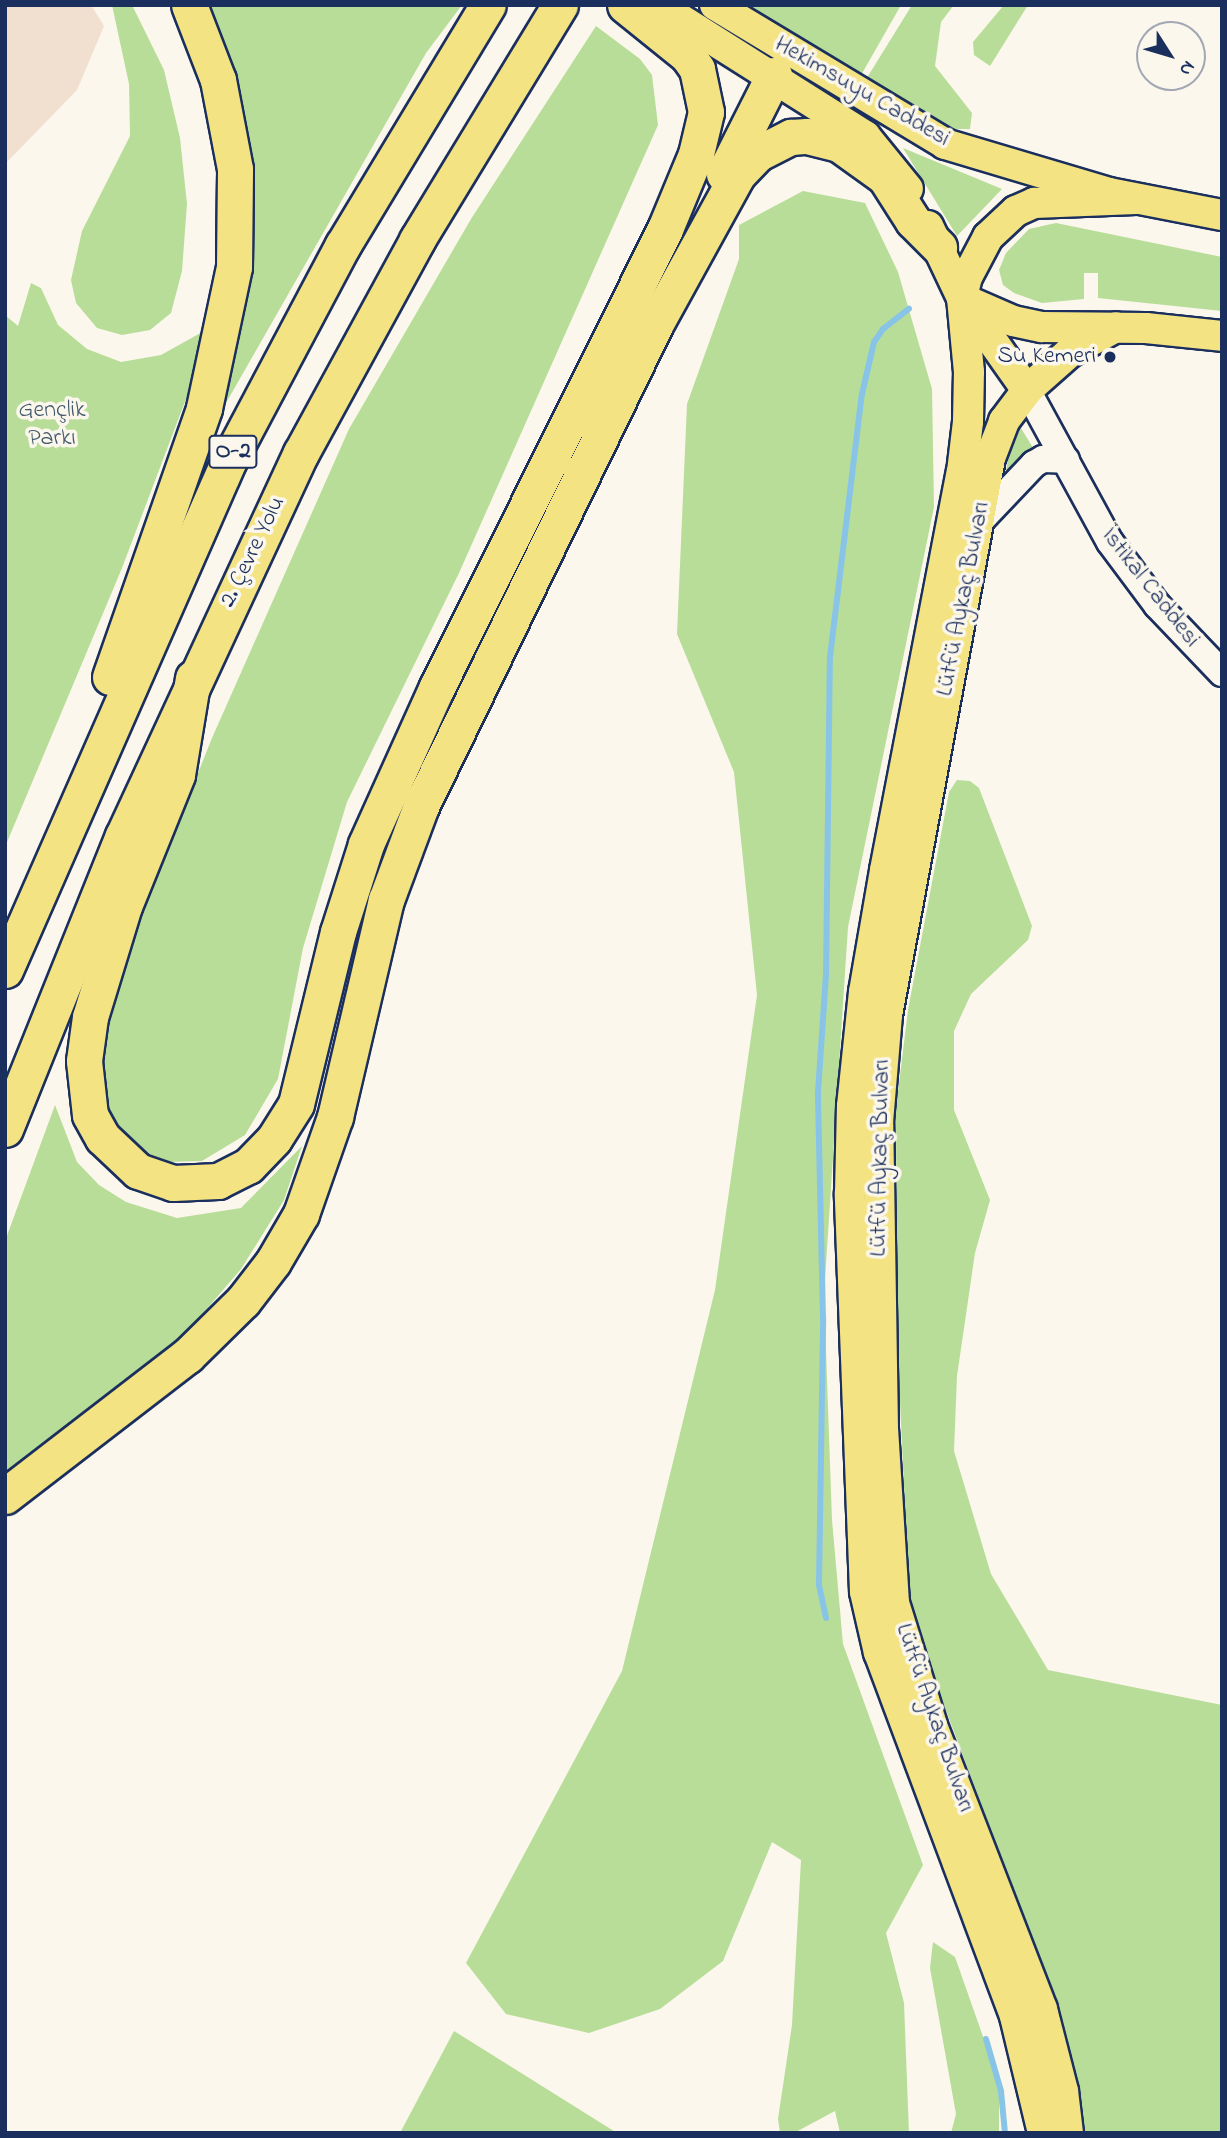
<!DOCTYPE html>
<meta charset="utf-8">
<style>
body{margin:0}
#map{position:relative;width:1227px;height:2138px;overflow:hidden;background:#fbf7ec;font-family:"Indie Flower",sans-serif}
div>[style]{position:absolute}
.built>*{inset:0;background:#f1dfd0}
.green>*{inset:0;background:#b8dd98}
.stream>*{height:6px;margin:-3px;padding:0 3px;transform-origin:3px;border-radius:3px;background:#88c4e8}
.roads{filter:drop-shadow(2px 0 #1b2f5e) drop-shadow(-2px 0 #1b2f5e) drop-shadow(0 2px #1b2f5e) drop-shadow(0 -2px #1b2f5e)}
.secondary>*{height:26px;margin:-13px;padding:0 13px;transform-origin:13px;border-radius:13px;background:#fbf7ec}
.primary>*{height:30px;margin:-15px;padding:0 15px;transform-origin:15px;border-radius:15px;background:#f4e382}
.highway>*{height:35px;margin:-17.5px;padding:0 17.5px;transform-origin:17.5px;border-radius:17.5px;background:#f4e382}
.dots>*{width:19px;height:19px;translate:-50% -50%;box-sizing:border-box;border:4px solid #fbf7ec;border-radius:50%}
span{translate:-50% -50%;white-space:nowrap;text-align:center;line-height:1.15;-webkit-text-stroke:7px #fbf7ec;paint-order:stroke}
.shield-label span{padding:2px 5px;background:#fbf7ec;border:2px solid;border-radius:5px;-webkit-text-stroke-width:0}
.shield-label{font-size:23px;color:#1b2f5e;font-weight:700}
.street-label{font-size:24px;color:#1b2f5e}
.poi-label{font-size:24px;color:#1b2f5e}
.right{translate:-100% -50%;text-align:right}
.park-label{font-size:24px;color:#425a6c}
.frame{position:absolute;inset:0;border:7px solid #1b2f5e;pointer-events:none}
.north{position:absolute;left:1136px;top:21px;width:70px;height:70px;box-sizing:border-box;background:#fbf7ec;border:2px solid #a1a7b3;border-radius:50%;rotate:127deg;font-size:19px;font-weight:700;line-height:28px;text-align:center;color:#1b2f5e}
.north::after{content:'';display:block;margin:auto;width:24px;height:32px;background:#1b2f5e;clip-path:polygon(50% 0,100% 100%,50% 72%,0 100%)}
</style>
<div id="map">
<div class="built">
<div style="clip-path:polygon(5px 5px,91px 5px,104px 26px,77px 90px,5px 164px)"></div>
</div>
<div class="green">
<div style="clip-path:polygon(112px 5px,132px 5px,164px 70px,180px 138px,187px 204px,182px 271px,171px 313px,150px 330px,122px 335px,97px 328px,76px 303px,71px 280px,82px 231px,130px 136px,129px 84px)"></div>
<div style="clip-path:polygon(203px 5px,462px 5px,426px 53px,222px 410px,244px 309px,247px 222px)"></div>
<div style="clip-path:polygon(741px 5px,901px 5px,856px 84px)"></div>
<div style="clip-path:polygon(912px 5px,954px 5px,941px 22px,935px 66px,972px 113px,970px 129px,953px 129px,918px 118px,860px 89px)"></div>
<div style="clip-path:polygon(1004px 5px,1028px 5px,990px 66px,974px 55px,973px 42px)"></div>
<div style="clip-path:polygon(596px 26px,640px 59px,652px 75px,658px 125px,459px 573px,347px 802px,303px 948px,278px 1079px,245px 1135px,202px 1161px,163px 1162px,119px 1139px,100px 1092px,107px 1001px,212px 738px,349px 429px,471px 219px)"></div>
<div style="clip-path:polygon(903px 148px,1002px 189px,957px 236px)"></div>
<div style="clip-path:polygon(803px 191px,865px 203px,898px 272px,932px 389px,934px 507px,848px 927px,824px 1295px,832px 1520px,843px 1644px,923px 1865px,886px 1933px,904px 2003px,909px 2133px,840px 2133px,835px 2111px,794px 2133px,780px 2133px,778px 2119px,792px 2025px,801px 1860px,772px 1842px,723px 1961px,660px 2009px,589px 2033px,506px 2014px,466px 1963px,622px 1671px,715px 1290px,757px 995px,734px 772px,677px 634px,687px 404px,739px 259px,739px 225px)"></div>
<div style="clip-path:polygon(1056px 223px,1222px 257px,1222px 311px,1098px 298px,1098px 273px,1084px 273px,1084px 299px,1042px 303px,1014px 293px,1003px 285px,999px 270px,1006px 253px,1029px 229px)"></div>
<div style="clip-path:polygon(31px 283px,41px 288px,58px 325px,87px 349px,121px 362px,161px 355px,204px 331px,189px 391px,122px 568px,5px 847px,5px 315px,18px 326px)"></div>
<div style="clip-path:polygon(1019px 425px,1035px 451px,1006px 471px,1011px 445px)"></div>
<div style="clip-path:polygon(957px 780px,970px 781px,979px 788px,1032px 926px,1028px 940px,971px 994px,954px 1031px,954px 1110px,990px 1200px,975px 1253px,957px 1376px,954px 1451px,991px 1574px,1048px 1670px,1222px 1705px,1222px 2133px,1080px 2133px,1064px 2025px,917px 1633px,909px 1590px,897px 1339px,896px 1108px,908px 1010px,949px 792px)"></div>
<div style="clip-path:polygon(55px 1105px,77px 1162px,99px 1185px,126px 1202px,177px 1218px,241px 1208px,302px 1146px,284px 1200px,241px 1269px,175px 1346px,5px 1473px,5px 1241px)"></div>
<div style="clip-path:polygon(933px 1942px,955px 1957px,999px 2082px,999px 2133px,951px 2133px,956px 2114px,930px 1968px)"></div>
<div style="clip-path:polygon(454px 2031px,617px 2133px,400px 2133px)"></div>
</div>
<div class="stream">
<div style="left:826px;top:1618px;width:35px;rotate:-102deg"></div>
<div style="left:819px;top:1584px;width:266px;rotate:-89.1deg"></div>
<div style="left:823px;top:1318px;width:226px;rotate:-91.3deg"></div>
<div style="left:818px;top:1092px;width:117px;rotate:-86.1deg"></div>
<div style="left:826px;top:975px;width:318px;rotate:-89.3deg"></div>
<div style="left:830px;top:657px;width:265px;rotate:-83.1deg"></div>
<div style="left:862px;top:394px;width:53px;rotate:-77deg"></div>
<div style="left:874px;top:342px;width:16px;rotate:-55deg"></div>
<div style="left:883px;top:329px;width:33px;rotate:-38deg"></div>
<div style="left:986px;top:2039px;width:54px;rotate:73.9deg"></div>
<div style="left:1001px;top:2091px;width:42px;rotate:84.6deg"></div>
</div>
<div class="roads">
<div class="secondary">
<div style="left:1027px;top:390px;width:173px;rotate:61.4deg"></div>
<div style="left:1110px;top:542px;width:79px;rotate:53.3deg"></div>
<div style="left:1157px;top:605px;width:94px;rotate:46.3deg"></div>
<div style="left:979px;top:522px;width:80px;rotate:-46.5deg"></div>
<div style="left:1034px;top:464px;width:10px;rotate:-29deg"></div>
<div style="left:1043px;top:459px;width:23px;rotate:2deg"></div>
</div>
<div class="primary">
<div style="left:658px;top:5px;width:245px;rotate:32.3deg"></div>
<div style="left:865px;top:136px;width:68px;rotate:50.9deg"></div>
<div style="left:715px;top:5px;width:269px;rotate:31.1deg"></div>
<div style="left:945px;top:144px;width:171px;rotate:16.6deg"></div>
<div style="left:1109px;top:193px;width:115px;rotate:11deg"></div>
<div style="left:928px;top:226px;width:80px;rotate:64.7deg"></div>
<div style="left:962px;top:298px;width:113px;rotate:54.8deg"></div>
<div style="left:965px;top:300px;width:52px;rotate:23.6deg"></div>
<div style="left:1013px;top:321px;width:30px;rotate:12deg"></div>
<div style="left:1042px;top:327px;width:104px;rotate:0.6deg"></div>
<div style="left:1146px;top:328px;width:76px;rotate:6deg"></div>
<div style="left:1043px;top:2133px;width:120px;rotate:-103.5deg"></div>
<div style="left:1015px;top:2016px;width:388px;rotate:-110.5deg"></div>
<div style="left:879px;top:1653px;width:63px;rotate:-102.9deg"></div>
<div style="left:865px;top:1592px;width:399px;rotate:-92.2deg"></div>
<div style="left:850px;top:1193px;width:87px;rotate:-88.7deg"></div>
<div style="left:852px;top:1106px;width:115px;rotate:-84deg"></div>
<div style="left:864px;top:992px;width:124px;rotate:-80.2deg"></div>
<div style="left:885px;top:870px;width:405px;rotate:-79.1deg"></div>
<div style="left:962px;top:472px;width:50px;rotate:-83.2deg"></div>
<div style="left:968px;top:422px;width:50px;rotate:-88.9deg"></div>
<div style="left:969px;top:372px;width:74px;rotate:-95.4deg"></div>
<div style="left:962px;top:298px;width:22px;rotate:-77deg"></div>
<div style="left:967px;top:277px;width:45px;rotate:-62.3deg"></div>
<div style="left:988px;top:237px;width:38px;rotate:-43deg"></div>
<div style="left:1016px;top:211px;width:20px;rotate:-24deg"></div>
<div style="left:1034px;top:203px;width:102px;rotate:-2.2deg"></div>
<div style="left:1068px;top:2133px;width:42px;rotate:-96.8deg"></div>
<div style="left:1063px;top:2091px;width:85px;rotate:-104.4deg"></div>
<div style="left:1042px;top:2009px;width:305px;rotate:-111.2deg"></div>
<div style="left:932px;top:1725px;width:128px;rotate:-107.3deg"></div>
<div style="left:894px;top:1603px;width:174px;rotate:-93.6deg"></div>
<div style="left:883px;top:1429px;width:307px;rotate:-90.9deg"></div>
<div style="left:878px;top:1122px;width:107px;rotate:-85.2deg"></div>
<div style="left:887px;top:1015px;width:566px;rotate:-79.52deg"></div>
<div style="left:990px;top:458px;width:40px;rotate:-69deg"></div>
<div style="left:1004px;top:421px;width:39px;rotate:-53deg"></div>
<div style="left:1027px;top:390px;width:57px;rotate:-41.5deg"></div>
<div style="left:1070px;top:352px;width:52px;rotate:-28.5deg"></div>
</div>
<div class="highway">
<div style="left:724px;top:174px;width:111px;rotate:-63.2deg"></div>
<div style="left:110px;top:677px;width:285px;rotate:-70.7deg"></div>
<div style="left:204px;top:408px;width:144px;rotate:-78deg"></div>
<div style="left:234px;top:267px;width:98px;rotate:-89.4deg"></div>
<div style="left:235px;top:169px;width:91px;rotate:-100.8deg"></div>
<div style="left:218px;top:80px;width:80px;rotate:-111.1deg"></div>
<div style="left:193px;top:678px;width:98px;rotate:99.4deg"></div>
<div style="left:177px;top:775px;width:141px;rotate:112deg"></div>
<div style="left:124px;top:906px;width:116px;rotate:107deg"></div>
<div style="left:90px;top:1017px;width:44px;rotate:97.8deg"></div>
<div style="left:84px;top:1061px;width:54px;rotate:83.7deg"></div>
<div style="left:90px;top:1115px;width:26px;rotate:61deg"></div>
<div style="left:103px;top:1138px;width:48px;rotate:43.3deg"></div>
<div style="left:138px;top:1171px;width:37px;rotate:19deg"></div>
<div style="left:173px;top:1183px;width:45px;rotate:-2.5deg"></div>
<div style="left:218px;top:1181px;width:34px;rotate:-27deg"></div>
<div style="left:248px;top:1166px;width:37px;rotate:-46deg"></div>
<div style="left:274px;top:1139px;width:41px;rotate:-57.8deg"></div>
<div style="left:296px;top:1104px;width:177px;rotate:-76.3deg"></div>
<div style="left:338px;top:932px;width:92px;rotate:-72.3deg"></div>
<div style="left:366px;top:844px;width:172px;rotate:-65.7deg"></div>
<div style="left:437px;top:687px;width:512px;rotate:-63.54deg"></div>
<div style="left:665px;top:229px;width:81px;rotate:-67.5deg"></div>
<div style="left:696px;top:154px;width:43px;rotate:-76.6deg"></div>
<div style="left:706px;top:112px;width:44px;rotate:-101.8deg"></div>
<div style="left:697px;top:69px;width:16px;rotate:-125deg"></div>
<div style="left:688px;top:56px;width:81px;rotate:-141deg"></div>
<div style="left:5px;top:970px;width:557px;rotate:-66.29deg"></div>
<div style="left:229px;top:460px;width:243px;rotate:-62.1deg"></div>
<div style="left:343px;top:245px;width:280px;rotate:-58.9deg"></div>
<div style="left:5px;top:1129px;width:316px;rotate:-68.1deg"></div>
<div style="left:123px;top:836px;width:422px;rotate:-65.1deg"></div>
<div style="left:301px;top:453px;width:243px;rotate:-61.4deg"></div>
<div style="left:417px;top:240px;width:275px;rotate:-58.7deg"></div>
<div style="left:5px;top:1496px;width:230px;rotate:-37.6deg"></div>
<div style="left:187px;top:1356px;width:78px;rotate:-44.5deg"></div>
<div style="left:243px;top:1301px;width:49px;rotate:-52.4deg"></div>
<div style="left:273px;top:1262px;width:56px;rotate:-59.7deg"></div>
<div style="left:301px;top:1214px;width:103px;rotate:-70.7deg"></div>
<div style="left:335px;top:1117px;width:223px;rotate:-76.8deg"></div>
<div style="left:386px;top:900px;width:100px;rotate:-69.6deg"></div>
<div style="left:421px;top:806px;width:537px;rotate:-64.06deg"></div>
<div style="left:656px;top:323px;width:170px;rotate:-61.2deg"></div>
<div style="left:738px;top:174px;width:28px;rotate:-46deg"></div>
<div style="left:757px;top:154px;width:38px;rotate:-27deg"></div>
<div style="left:791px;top:137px;width:16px;rotate:-4deg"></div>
<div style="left:807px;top:136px;width:33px;rotate:14deg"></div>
<div style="left:839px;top:144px;width:57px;rotate:35.7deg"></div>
<div style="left:885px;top:177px;width:52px;rotate:57.5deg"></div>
<div style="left:913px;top:221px;width:37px;rotate:45deg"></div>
</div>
</div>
<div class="dots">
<div style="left:1110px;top:357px;background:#1b2f5e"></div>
</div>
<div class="shield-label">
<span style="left:233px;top:452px">O-2</span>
</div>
<div class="street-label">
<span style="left:862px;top:92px;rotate:30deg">Hekimsuyu Caddesi</span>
<span style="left:253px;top:552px;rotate:-64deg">2. Çevre Yolu</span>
<span style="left:1150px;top:588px;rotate:52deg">İstikal Caddesi</span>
<span style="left:964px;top:599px;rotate:-79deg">Lütfü Aykaç Bulvarı</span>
<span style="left:881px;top:1158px;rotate:-89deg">Lütfü Aykaç Bulvarı</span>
<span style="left:934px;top:1718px;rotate:71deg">Lütfü Aykaç Bulvarı</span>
</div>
<div class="poi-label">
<span class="right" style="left:1096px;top:357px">Su Kemeri</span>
</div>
<div class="park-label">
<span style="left:52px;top:425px">Gençlik<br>Parkı</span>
</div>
<div class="frame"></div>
<div class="north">N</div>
</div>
